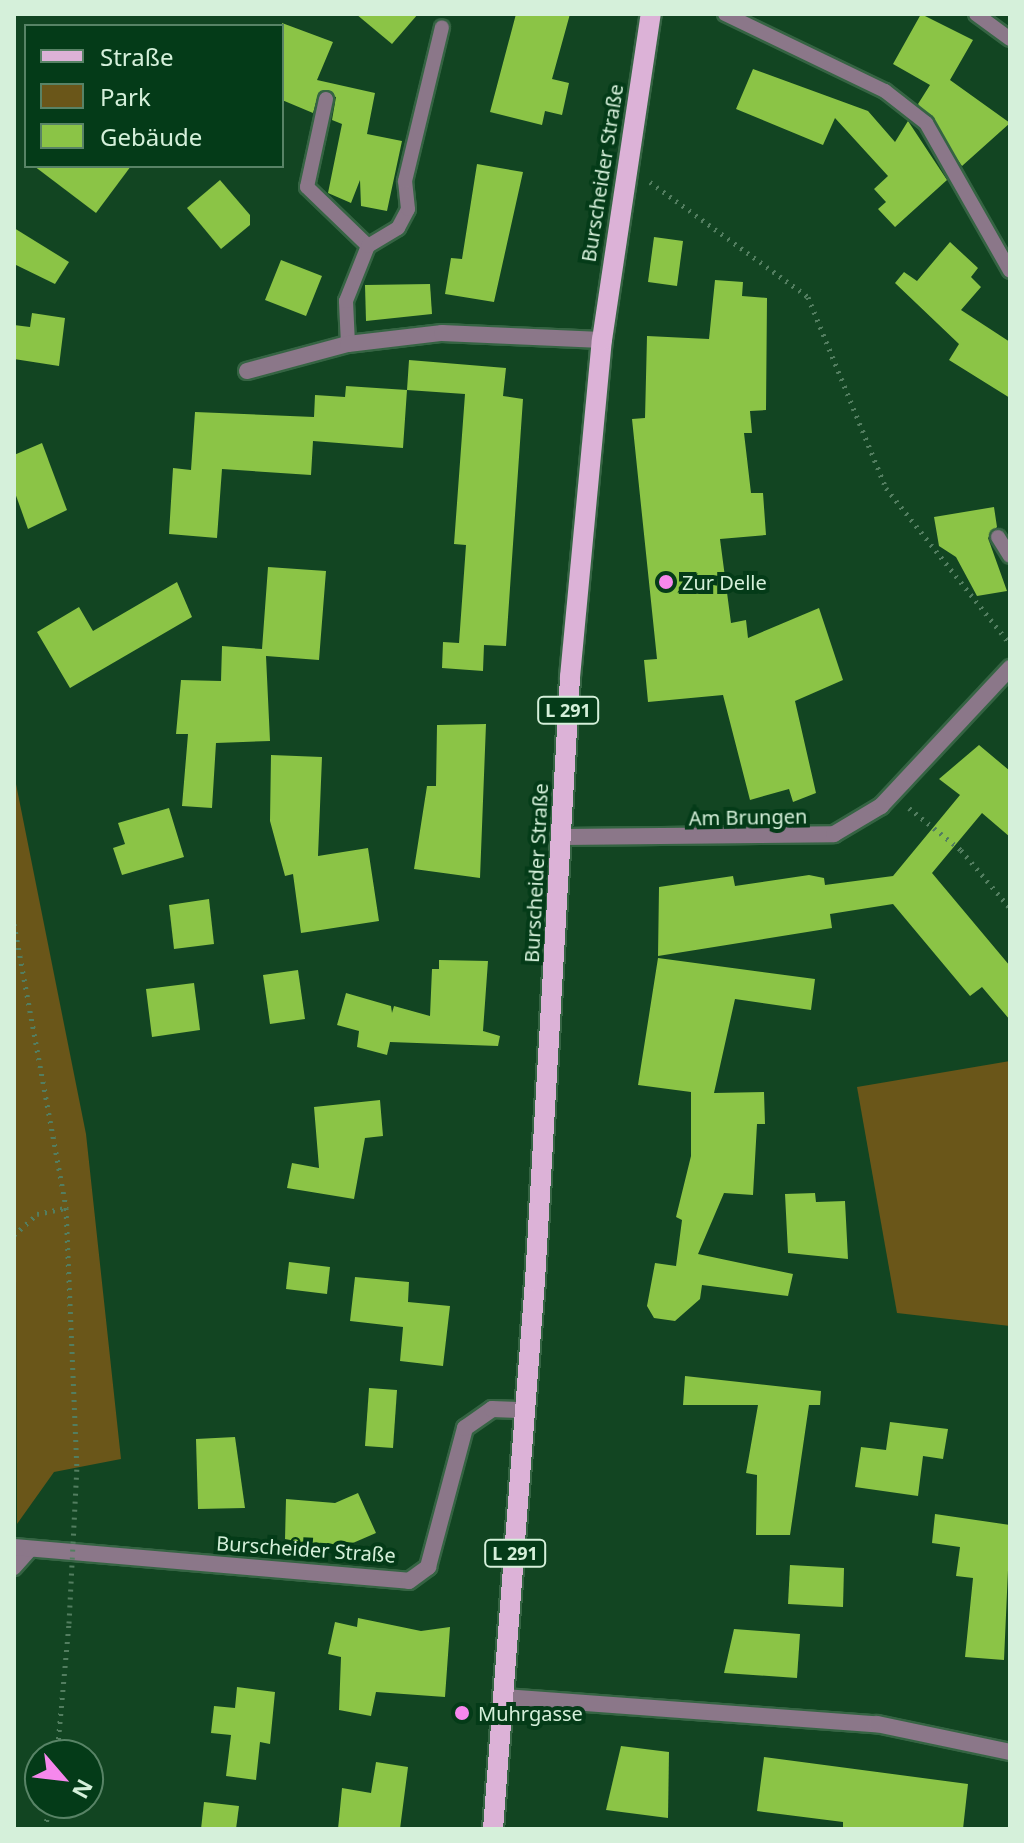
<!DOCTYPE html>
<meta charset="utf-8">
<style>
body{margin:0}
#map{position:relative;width:1024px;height:1843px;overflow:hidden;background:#124522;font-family:"Noto Sans",sans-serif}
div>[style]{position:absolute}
.green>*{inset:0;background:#6a5619}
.building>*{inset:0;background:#8bc446}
.path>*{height:5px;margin-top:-2.5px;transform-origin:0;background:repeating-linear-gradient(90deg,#537e60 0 2px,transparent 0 8px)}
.roads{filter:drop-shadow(2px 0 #356443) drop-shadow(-2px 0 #356443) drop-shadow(0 2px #356443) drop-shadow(0 -2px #356443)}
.lane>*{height:14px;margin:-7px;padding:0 7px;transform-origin:7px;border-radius:7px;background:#8b7789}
.street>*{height:16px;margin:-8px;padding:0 8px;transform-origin:8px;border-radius:8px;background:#8b7789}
.primary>*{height:20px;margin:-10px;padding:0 10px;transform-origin:10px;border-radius:10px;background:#dcb2d7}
.path-bridge>*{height:5px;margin-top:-2.5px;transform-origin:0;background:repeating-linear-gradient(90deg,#537e60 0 2px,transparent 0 8px)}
.dots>*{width:22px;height:22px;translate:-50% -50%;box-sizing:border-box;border:4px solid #043b18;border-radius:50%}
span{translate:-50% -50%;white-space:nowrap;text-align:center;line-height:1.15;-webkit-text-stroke:8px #043b18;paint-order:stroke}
.shield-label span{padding:2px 6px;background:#043b18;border:2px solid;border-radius:6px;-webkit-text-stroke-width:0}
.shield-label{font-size:18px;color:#d5f0da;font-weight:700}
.street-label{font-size:20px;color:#d5f0da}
.poi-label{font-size:20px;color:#d5f0da}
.left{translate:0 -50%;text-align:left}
.frame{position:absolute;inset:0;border:16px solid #d5f0da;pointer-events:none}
.legend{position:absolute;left:24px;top:24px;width:260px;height:144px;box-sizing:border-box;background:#043b18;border:2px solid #588366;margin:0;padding:10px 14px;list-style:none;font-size:24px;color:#d5f0da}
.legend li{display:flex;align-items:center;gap:16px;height:40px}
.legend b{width:40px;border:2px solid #588366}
.north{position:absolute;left:24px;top:1739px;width:80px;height:80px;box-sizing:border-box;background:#043b18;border:2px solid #588366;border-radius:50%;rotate:118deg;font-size:22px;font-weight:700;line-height:32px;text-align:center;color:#d5f0da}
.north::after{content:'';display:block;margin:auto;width:28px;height:36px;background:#f688ed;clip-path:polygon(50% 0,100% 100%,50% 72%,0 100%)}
</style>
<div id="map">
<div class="green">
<div style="clip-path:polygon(14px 774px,86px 1134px,121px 1459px,54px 1472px,17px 1524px)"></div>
<div style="clip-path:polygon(1010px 1061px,1010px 1326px,897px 1313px,857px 1087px)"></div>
</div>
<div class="building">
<div style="clip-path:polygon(356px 14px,418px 14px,392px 44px)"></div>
<div style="clip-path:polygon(516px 14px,570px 14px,552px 79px,569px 83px,562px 115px,545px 111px,542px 125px,490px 112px)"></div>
<div style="clip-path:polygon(921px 14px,973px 40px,950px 80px,1010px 123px,962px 166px,918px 104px,930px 85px,893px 64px)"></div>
<div style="clip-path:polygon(282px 23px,333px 42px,317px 80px,375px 93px,367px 134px,402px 141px,387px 211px,361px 206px,360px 180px,351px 203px,328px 193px,342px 124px,332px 120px,336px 97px,319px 92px,313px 113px,282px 100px)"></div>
<div style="clip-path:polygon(753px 69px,868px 111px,895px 142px,908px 121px,947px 180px,895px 227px,878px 209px,886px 202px,874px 189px,888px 176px,835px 118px,823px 145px,736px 109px)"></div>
<div style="clip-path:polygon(477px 164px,523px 172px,494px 302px,445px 294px,451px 258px,462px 259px)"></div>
<div style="clip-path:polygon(34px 166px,131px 166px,96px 213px)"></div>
<div style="clip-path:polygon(220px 180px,250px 215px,250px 225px,221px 249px,187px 208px)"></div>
<div style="clip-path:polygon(14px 228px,69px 262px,55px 284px,14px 264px)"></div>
<div style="clip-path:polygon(654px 237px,683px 241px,677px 286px,648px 282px)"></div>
<div style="clip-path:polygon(950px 242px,978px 268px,971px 277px,981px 287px,961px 310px,1010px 342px,1010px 398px,949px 360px,959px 344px,895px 283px,904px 272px,917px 281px)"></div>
<div style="clip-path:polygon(281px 260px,322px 276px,306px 316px,265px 300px)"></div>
<div style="clip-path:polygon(715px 280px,743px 282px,742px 296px,767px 298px,766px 410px,750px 411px,752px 433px,744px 433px,751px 493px,763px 493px,766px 535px,720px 539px,731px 623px,746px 620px,748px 638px,819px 608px,843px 680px,795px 701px,816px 793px,793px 802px,789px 789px,750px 800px,723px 695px,648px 702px,644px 660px,657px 659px,632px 419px,645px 418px,647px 336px,709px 339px)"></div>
<div style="clip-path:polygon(430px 284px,432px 314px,366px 321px,365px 285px)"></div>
<div style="clip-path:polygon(32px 313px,65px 318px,59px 366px,14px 359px,14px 325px,30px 327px)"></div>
<div style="clip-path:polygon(409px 360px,506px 368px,503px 396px,523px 399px,506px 646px,484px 645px,483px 671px,442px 668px,443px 642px,459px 643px,466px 545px,454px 544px,465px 394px,407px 390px,403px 448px,313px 441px,311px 475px,222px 469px,217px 538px,169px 534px,173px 468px,191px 470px,195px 412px,314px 417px,315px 395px,345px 397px,346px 386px,407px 390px)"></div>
<div style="clip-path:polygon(42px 443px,67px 510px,28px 529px,14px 490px,14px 455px)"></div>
<div style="clip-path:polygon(994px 507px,997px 527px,988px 538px,1007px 591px,977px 596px,956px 557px,939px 546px,934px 517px)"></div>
<div style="clip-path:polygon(268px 567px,326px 571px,319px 660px,266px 656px,270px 741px,216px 743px,212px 808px,182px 806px,188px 734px,176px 734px,181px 680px,221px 681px,222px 646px,262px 649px)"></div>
<div style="clip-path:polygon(177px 582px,192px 617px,70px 688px,37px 632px,79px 607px,93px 631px)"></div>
<div style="clip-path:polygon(486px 724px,480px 878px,414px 869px,427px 786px,436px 786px,437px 725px)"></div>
<div style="clip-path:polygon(979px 745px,1010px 771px,1010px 837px,982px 813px,932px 873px,1010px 966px,1010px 1020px,982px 987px,970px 996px,893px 904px,830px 914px,832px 928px,658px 956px,659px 887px,733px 876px,735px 886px,809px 875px,824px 878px,825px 885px,893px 876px,960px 795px,939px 779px)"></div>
<div style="clip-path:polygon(271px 755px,322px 757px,318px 856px,368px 848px,379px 921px,301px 933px,293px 874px,285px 876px,270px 821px)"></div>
<div style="clip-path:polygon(169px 808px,184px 857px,122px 875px,113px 848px,125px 844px,118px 823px)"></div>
<div style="clip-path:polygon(209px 899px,214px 944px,174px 949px,169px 905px)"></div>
<div style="clip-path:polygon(658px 958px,815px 979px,811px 1010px,735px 999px,714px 1093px,764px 1092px,765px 1124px,757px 1124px,753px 1195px,724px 1193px,698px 1254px,793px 1274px,788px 1296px,702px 1285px,700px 1299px,675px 1321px,654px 1318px,647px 1306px,655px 1263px,676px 1266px,682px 1220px,676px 1217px,691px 1156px,691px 1092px,638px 1085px)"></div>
<div style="clip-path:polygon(439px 960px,488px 961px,483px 1031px,500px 1036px,498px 1046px,390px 1042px,387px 1055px,357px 1047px,359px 1031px,337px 1025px,346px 993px,391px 1006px,392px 1013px,394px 1006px,430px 1016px,432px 969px,439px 969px)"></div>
<div style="clip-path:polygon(298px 970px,305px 1019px,270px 1024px,263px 975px)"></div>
<div style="clip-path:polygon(194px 983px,200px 1030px,152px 1037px,146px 989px)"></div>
<div style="clip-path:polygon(380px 1100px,383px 1136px,365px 1138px,354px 1199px,287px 1188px,292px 1163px,319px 1168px,314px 1107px)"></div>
<div style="clip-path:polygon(815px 1193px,816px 1202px,845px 1201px,848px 1259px,788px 1253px,785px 1194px)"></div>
<div style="clip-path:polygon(289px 1262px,330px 1267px,327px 1294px,286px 1289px)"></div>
<div style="clip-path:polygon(355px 1277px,409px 1282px,408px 1302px,450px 1306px,443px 1366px,400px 1361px,403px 1327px,350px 1321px)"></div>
<div style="clip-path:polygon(685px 1376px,821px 1391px,820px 1405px,809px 1405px,790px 1535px,756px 1535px,757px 1475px,746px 1473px,758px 1405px,683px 1405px)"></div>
<div style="clip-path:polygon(369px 1388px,397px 1390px,393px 1448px,365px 1446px)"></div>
<div style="clip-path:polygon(890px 1422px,948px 1429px,943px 1459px,923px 1456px,918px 1496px,855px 1487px,861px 1447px,886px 1450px)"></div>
<div style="clip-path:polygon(235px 1437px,245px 1508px,198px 1509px,196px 1439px)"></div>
<div style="clip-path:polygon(358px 1493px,376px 1533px,339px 1549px,285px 1539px,286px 1499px,335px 1503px)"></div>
<div style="clip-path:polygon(935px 1514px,1010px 1525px,1004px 1660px,965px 1657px,973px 1578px,956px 1576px,960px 1547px,932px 1543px)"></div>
<div style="clip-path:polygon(790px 1565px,844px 1568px,843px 1607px,788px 1604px)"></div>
<div style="clip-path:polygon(358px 1618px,421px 1631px,450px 1627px,445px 1697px,376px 1692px,371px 1716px,339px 1710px,341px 1657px,328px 1654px,335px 1622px,357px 1627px)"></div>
<div style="clip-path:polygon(734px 1629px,800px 1634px,797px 1678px,724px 1673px)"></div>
<div style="clip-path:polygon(237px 1687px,275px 1692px,270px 1744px,260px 1742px,256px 1780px,226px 1776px,231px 1735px,211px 1733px,214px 1706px,235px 1708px)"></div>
<div style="clip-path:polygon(621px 1746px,669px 1752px,668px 1818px,606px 1810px)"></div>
<div style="clip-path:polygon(764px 1757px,968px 1784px,963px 1829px,843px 1829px,843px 1822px,757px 1811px)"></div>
<div style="clip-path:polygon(376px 1762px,408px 1767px,400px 1829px,338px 1829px,342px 1788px,371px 1793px)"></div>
<div style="clip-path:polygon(204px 1802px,239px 1806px,236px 1829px,201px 1829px)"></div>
</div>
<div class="path">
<div style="left:650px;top:182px;width:195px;rotate:36deg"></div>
<div style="left:808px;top:297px;width:206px;rotate:67.8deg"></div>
<div style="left:886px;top:488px;width:199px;rotate:51.5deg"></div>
<div style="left:909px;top:808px;width:67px;rotate:38.9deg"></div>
<div style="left:961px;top:850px;width:76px;rotate:49.8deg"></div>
<div style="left:14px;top:924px;width:289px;rotate:79.6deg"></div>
<div style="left:66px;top:1208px;width:259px;rotate:87.6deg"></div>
<div style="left:14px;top:1235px;width:31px;rotate:-42deg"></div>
<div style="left:37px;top:1214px;width:30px;rotate:-12deg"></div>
<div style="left:57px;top:1755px;width:133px;rotate:-84.8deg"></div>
<div style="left:45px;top:1829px;width:26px;rotate:-79deg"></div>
</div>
<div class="roads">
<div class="lane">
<div style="left:725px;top:14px;width:178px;rotate:25.7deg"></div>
<div style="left:885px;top:91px;width:52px;rotate:38deg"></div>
<div style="left:926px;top:123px;width:170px;rotate:60.4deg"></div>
<div style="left:976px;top:14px;width:42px;rotate:36.3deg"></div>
<div style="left:326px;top:99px;width:90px;rotate:102.2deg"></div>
<div style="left:307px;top:187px;width:85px;rotate:44deg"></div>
<div style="left:348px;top:344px;width:43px;rotate:-92.7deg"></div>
<div style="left:346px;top:301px;width:59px;rotate:-68.2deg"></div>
<div style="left:368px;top:246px;width:35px;rotate:-31deg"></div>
<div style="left:398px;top:228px;width:21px;rotate:-62deg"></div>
<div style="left:408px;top:209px;width:28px;rotate:-96deg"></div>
<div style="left:405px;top:181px;width:158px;rotate:-76.5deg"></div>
<div style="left:998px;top:537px;width:22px;rotate:58deg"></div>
<div style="left:14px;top:1568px;width:25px;rotate:-48deg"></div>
</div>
<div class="street">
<div style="left:247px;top:371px;width:105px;rotate:-15deg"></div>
<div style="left:348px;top:344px;width:95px;rotate:-6.7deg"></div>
<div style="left:442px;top:333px;width:160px;rotate:2.5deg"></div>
<div style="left:563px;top:837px;width:271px;rotate:-0.6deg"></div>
<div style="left:834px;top:834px;width:55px;rotate:-30.8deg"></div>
<div style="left:881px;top:806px;width:189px;rotate:-46.9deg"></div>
<div style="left:14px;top:1547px;width:396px;rotate:4.9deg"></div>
<div style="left:409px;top:1581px;width:24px;rotate:-36deg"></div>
<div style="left:428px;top:1567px;width:144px;rotate:-75.1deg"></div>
<div style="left:465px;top:1428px;width:33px;rotate:-35deg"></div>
<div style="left:492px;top:1409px;width:33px;rotate:2deg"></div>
<div style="left:505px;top:1697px;width:373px;rotate:4.2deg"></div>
<div style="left:877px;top:1724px;width:136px;rotate:11.9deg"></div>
</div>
<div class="primary">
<div style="left:493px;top:1829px;width:550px;rotate:-85.62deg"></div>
<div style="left:535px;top:1281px;width:605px;rotate:-86.68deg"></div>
<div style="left:570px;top:677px;width:339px;rotate:-84.6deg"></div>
<div style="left:602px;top:340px;width:330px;rotate:-81.5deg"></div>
</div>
</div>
<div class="path-bridge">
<div style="left:69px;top:1623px;width:156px;rotate:-87.1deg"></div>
</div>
<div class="dots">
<div style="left:666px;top:582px;background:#f688ed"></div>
<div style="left:462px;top:1713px;background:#f688ed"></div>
</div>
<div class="shield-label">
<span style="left:568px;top:710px">L 291</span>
<span style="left:515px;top:1553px">L 291</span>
</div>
<div class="street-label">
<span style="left:602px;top:173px;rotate:-81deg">Burscheider Straße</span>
<span style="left:748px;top:817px;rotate:-1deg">Am Brungen</span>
<span style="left:536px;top:873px;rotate:-87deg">Burscheider Straße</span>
<span style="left:306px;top:1549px;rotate:4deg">Burscheider Straße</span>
</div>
<div class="poi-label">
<span class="left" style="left:682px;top:582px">Zur Delle</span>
<span class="left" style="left:478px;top:1713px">Muhrgasse</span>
</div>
<div class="frame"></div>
<ul class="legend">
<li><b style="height:10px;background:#dcb2d7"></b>Straße</li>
<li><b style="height:22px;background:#6a5619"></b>Park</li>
<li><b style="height:22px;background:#8bc446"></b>Gebäude</li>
</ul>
<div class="north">N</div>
</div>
